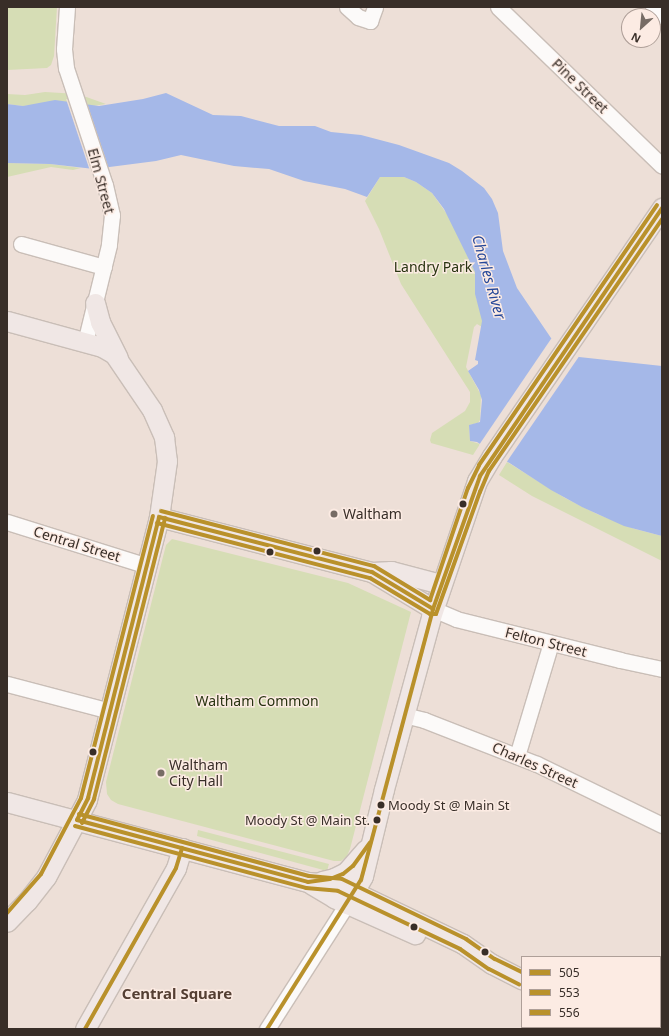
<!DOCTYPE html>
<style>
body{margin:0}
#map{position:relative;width:669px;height:1036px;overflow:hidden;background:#eddfd7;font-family:"Noto Sans",sans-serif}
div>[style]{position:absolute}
.green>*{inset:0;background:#d6ddb5}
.water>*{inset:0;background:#a5b8e8}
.pier>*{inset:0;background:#eddfd7}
.roads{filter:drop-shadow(1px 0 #c9beb7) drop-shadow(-1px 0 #c9beb7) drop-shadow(0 1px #c9beb7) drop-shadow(0 -1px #c9beb7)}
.minor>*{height:15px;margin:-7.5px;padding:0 7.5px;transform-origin:7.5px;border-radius:7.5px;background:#fcfaf9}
.major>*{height:19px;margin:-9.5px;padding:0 9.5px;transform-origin:9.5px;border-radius:9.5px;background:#f0e7e5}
.bus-1>*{height:4px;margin:-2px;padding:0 2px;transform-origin:2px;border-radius:2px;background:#b9912b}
.bus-2>*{height:4px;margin:-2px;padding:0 2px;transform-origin:2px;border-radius:2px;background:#b9912b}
.bus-3>*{height:4px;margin:-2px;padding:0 2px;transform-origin:2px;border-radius:2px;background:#b9912b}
.dots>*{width:11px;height:11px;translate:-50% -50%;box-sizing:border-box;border:2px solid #fcebe3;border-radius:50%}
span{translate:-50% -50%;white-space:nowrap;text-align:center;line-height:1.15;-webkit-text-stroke:3px #fcebe3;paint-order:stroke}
.bus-label{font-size:13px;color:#382e28}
.left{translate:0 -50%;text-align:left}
.right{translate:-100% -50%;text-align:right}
.street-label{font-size:14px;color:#382e28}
.park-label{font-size:14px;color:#283310}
.poi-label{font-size:14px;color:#382e28}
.water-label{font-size:15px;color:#254799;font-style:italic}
.neighbourhood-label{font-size:15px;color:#553f33;font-weight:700}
.frame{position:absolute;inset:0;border:8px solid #382e28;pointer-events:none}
.legend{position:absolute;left:521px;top:956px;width:140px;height:72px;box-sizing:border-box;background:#fcebe3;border:1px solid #ae9f98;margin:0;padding:5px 7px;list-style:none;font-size:12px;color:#382e28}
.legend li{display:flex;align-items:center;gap:8px;height:20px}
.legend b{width:20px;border:1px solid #ae9f98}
.north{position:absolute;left:621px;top:8px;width:40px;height:40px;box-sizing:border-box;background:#fcebe3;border:1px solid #ae9f98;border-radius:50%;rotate:207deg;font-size:11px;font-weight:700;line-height:16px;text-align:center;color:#382e28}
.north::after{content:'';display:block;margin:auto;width:14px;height:18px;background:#776c65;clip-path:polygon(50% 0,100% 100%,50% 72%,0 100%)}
</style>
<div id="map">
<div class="green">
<div style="clip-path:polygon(7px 7px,57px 7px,54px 56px,51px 65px,47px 68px,7px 70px)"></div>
<div style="clip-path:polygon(45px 92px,78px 94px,106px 104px,93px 106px,74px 103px,23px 106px,7px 104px,7px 94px,25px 95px)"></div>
<div style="clip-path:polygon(7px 163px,50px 164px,81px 168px,73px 170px,51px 167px,7px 177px)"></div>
<div style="clip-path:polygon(391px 176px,404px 177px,416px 182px,432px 193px,451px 220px,475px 272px,476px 298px,482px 314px,482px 327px,477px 324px,474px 327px,466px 367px,481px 395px,480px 420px,478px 423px,469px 425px,470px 441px,480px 444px,473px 455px,431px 443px,430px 440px,432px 433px,465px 411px,470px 402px,470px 392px,401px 284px,379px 229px,365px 201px,380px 177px)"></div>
<div style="clip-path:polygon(507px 462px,565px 498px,597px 514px,635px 529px,662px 536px,662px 561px,532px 496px,499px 475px)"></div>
<div style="clip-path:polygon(172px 539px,348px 583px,411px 612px,350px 849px,347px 856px,341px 861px,334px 861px,118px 804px,111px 800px,107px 794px,106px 782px,166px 545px)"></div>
<div style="clip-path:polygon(198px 830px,329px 864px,327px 871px,197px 836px)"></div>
</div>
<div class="water">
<div style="clip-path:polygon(166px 93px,213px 115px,241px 116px,279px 126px,315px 126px,331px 132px,361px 135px,399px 145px,449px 163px,462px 171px,484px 188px,492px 199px,498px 213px,503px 251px,517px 288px,551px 338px,579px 357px,662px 366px,662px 536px,624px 526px,582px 507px,551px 490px,477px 442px,470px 441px,469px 425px,480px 422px,482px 400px,479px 390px,468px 371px,478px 364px,478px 361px,475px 360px,482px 321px,475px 294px,475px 272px,444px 209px,432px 193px,416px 182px,404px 177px,380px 177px,367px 197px,345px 189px,304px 181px,269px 169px,234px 166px,181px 155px,156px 161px,94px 169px,50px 164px,7px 163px,7px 104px,23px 106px,55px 100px,99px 106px,143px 99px)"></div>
</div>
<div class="pier">
<div style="clip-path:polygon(66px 99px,87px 103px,109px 169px,90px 171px)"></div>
<div style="clip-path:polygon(553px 336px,580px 355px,506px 463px,479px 445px)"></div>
</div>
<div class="roads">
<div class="minor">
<div style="left:67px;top:7px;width:42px;rotate:94.1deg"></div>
<div style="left:64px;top:49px;width:19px;rotate:84deg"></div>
<div style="left:66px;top:68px;width:123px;rotate:71.6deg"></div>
<div style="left:105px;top:185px;width:31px;rotate:77deg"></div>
<div style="left:112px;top:215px;width:30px;rotate:96deg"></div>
<div style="left:109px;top:245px;width:101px;rotate:103.8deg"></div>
<div style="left:347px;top:7px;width:15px;rotate:42deg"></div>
<div style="left:358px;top:17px;width:13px;rotate:18deg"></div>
<div style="left:370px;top:21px;width:15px;rotate:-70deg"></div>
<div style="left:498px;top:7px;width:228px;rotate:44.1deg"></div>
<div style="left:653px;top:7px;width:13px;rotate:45deg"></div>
<div style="left:21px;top:244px;width:86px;rotate:15.5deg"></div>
<div style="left:7px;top:522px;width:147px;rotate:17.4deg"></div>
<div style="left:433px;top:609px;width:25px;rotate:23deg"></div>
<div style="left:456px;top:619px;width:169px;rotate:14deg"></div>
<div style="left:620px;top:660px;width:43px;rotate:12.1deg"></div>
<div style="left:7px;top:684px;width:106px;rotate:14.7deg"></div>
<div style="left:404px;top:715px;width:21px;rotate:14deg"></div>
<div style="left:424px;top:720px;width:121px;rotate:21.3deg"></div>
<div style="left:537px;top:764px;width:139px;rotate:26deg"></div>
<div style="left:517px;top:756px;width:118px;rotate:-73.3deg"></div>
<div style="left:660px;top:1022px;width:4px;rotate:-56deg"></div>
<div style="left:267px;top:1029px;width:148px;rotate:-57.4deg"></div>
<div style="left:565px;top:1029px;width:2px;rotate:-63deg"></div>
</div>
<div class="major">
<div style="left:95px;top:303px;width:20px;rotate:75deg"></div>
<div style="left:100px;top:322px;width:40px;rotate:63.4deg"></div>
<div style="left:7px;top:321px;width:98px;rotate:15.3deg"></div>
<div style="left:102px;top:347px;width:14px;rotate:30deg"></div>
<div style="left:114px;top:354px;width:68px;rotate:55.8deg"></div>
<div style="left:152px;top:410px;width:30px;rotate:66deg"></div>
<div style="left:164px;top:437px;width:24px;rotate:83deg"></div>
<div style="left:167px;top:461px;width:57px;rotate:98.1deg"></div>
<div style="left:159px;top:517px;width:292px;rotate:104.3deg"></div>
<div style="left:87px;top:800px;width:87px;rotate:118deg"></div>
<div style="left:46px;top:877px;width:31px;rotate:128deg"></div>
<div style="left:27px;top:901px;width:29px;rotate:134deg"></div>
<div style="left:159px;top:517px;width:220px;rotate:14.5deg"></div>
<div style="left:372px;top:572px;width:71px;rotate:31.2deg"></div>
<div style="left:372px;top:572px;width:19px;rotate:-3deg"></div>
<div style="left:391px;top:571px;width:52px;rotate:14.6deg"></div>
<div style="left:7px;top:802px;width:311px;rotate:14.9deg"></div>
<div style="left:308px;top:882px;width:32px;rotate:5deg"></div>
<div style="left:340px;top:885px;width:136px;rotate:25.6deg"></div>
<div style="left:463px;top:944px;width:35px;rotate:35deg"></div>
<div style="left:492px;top:964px;width:34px;rotate:27deg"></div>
<div style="left:322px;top:881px;width:12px;rotate:-14deg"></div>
<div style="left:334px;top:878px;width:13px;rotate:-27deg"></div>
<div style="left:346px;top:872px;width:30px;rotate:-49deg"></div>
<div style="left:311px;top:884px;width:27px;rotate:31deg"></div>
<div style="left:334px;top:898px;width:89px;rotate:24deg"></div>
<div style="left:347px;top:904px;width:32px;rotate:-60deg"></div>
<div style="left:363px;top:876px;width:89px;rotate:-76.4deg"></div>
<div style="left:384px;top:789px;width:178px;rotate:-74.7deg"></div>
<div style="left:431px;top:617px;width:144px;rotate:-71.3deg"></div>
<div style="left:477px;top:481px;width:29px;rotate:-59deg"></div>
<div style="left:492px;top:456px;width:301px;rotate:-55.6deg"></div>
<div style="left:613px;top:1027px;width:4px;rotate:27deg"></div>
<div style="left:85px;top:1029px;width:185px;rotate:-60.5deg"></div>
<div style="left:176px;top:868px;width:21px;rotate:-73deg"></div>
</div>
</div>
<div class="bus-1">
<div style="left:159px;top:517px;width:220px;rotate:14.5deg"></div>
<div style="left:372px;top:572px;width:71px;rotate:31.2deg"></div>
<div style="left:77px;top:820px;width:239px;rotate:15deg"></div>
<div style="left:308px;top:882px;width:22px;rotate:-8deg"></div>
<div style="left:330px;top:879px;width:14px;rotate:-21deg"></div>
<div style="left:343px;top:874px;width:13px;rotate:-39deg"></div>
<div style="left:353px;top:866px;width:29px;rotate:-54deg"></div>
<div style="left:77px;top:820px;width:25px;rotate:-63deg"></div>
<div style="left:88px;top:798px;width:290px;rotate:-75.8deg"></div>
<div style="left:85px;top:1029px;width:185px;rotate:-60.5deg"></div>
<div style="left:176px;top:868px;width:21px;rotate:-73deg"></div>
<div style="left:267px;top:1029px;width:176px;rotate:-57.8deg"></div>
<div style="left:361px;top:880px;width:280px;rotate:-75.1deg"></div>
<div style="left:433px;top:609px;width:141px;rotate:-70.5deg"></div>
<div style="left:480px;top:476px;width:324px;rotate:-55.8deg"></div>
</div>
<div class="bus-2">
<div style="left:157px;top:523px;width:220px;rotate:14.5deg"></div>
<div style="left:370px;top:578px;width:70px;rotate:31deg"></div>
<div style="left:430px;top:614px;width:6px"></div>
<div style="left:436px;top:614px;width:130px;rotate:-70.2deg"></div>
<div style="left:480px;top:492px;width:23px;rotate:-67deg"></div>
<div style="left:489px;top:471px;width:306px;rotate:-55.5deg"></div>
<div style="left:82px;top:823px;width:27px;rotate:-63deg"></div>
<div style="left:94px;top:799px;width:290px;rotate:-75.8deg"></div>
<div style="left:75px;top:826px;width:239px;rotate:15deg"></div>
<div style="left:306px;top:888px;width:32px;rotate:5deg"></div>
<div style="left:338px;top:891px;width:135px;rotate:25.4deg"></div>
<div style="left:460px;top:949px;width:35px;rotate:35deg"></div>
<div style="left:489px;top:969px;width:34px;rotate:27deg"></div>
</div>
<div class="bus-3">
<div style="left:161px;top:511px;width:220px;rotate:14.5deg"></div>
<div style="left:374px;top:566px;width:66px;rotate:31.3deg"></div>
<div style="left:430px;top:600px;width:118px;rotate:-71.3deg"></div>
<div style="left:468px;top:488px;width:25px;rotate:-64deg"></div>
<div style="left:479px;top:465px;width:315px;rotate:-55.6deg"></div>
<div style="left:79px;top:814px;width:238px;rotate:15.1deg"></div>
<div style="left:309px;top:876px;width:33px;rotate:5deg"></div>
<div style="left:342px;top:879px;width:138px;rotate:25.8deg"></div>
<div style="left:466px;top:939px;width:35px;rotate:35deg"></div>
<div style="left:495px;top:959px;width:30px;rotate:26deg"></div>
<div style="left:7px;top:913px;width:52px;rotate:-48.9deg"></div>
<div style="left:41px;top:874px;width:86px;rotate:-62.2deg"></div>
<div style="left:81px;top:798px;width:291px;rotate:-75.7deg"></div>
</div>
<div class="dots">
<div style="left:463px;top:504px;background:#382e28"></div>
<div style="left:334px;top:514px;background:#776c65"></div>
<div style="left:317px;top:551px;background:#382e28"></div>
<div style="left:270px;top:552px;background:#382e28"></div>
<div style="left:93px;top:752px;background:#382e28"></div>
<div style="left:161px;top:773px;background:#776c65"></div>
<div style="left:381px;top:805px;background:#382e28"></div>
<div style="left:377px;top:820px;background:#382e28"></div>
<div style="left:414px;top:927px;background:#382e28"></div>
<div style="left:485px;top:952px;background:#382e28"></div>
</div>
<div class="bus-label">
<span class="left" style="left:388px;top:805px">Moody St @ Main St</span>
<span class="right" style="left:370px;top:820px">Moody St @ Main St.</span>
</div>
<div class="street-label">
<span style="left:580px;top:86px;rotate:44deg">Pine Street</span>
<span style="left:101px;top:181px;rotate:75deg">Elm Street</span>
<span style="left:77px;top:544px;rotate:17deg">Central Street</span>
<span style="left:546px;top:642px;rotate:14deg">Felton Street</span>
<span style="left:535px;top:765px;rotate:24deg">Charles Street</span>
</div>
<div class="park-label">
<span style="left:433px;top:267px">Landry Park</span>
<span style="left:257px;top:701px">Waltham Common</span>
</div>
<div class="poi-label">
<span class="left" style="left:343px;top:514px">Waltham</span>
<span class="left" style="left:169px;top:773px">Waltham<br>City Hall</span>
</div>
<div class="water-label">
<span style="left:489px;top:277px;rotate:74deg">Charles River</span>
</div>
<div class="neighbourhood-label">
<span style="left:177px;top:994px">Central Square</span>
</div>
<div class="frame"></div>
<ul class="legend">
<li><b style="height:5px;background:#b9912b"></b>505</li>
<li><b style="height:5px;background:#b9912b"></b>553</li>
<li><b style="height:5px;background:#b9912b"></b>556</li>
</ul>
<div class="north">N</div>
</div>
